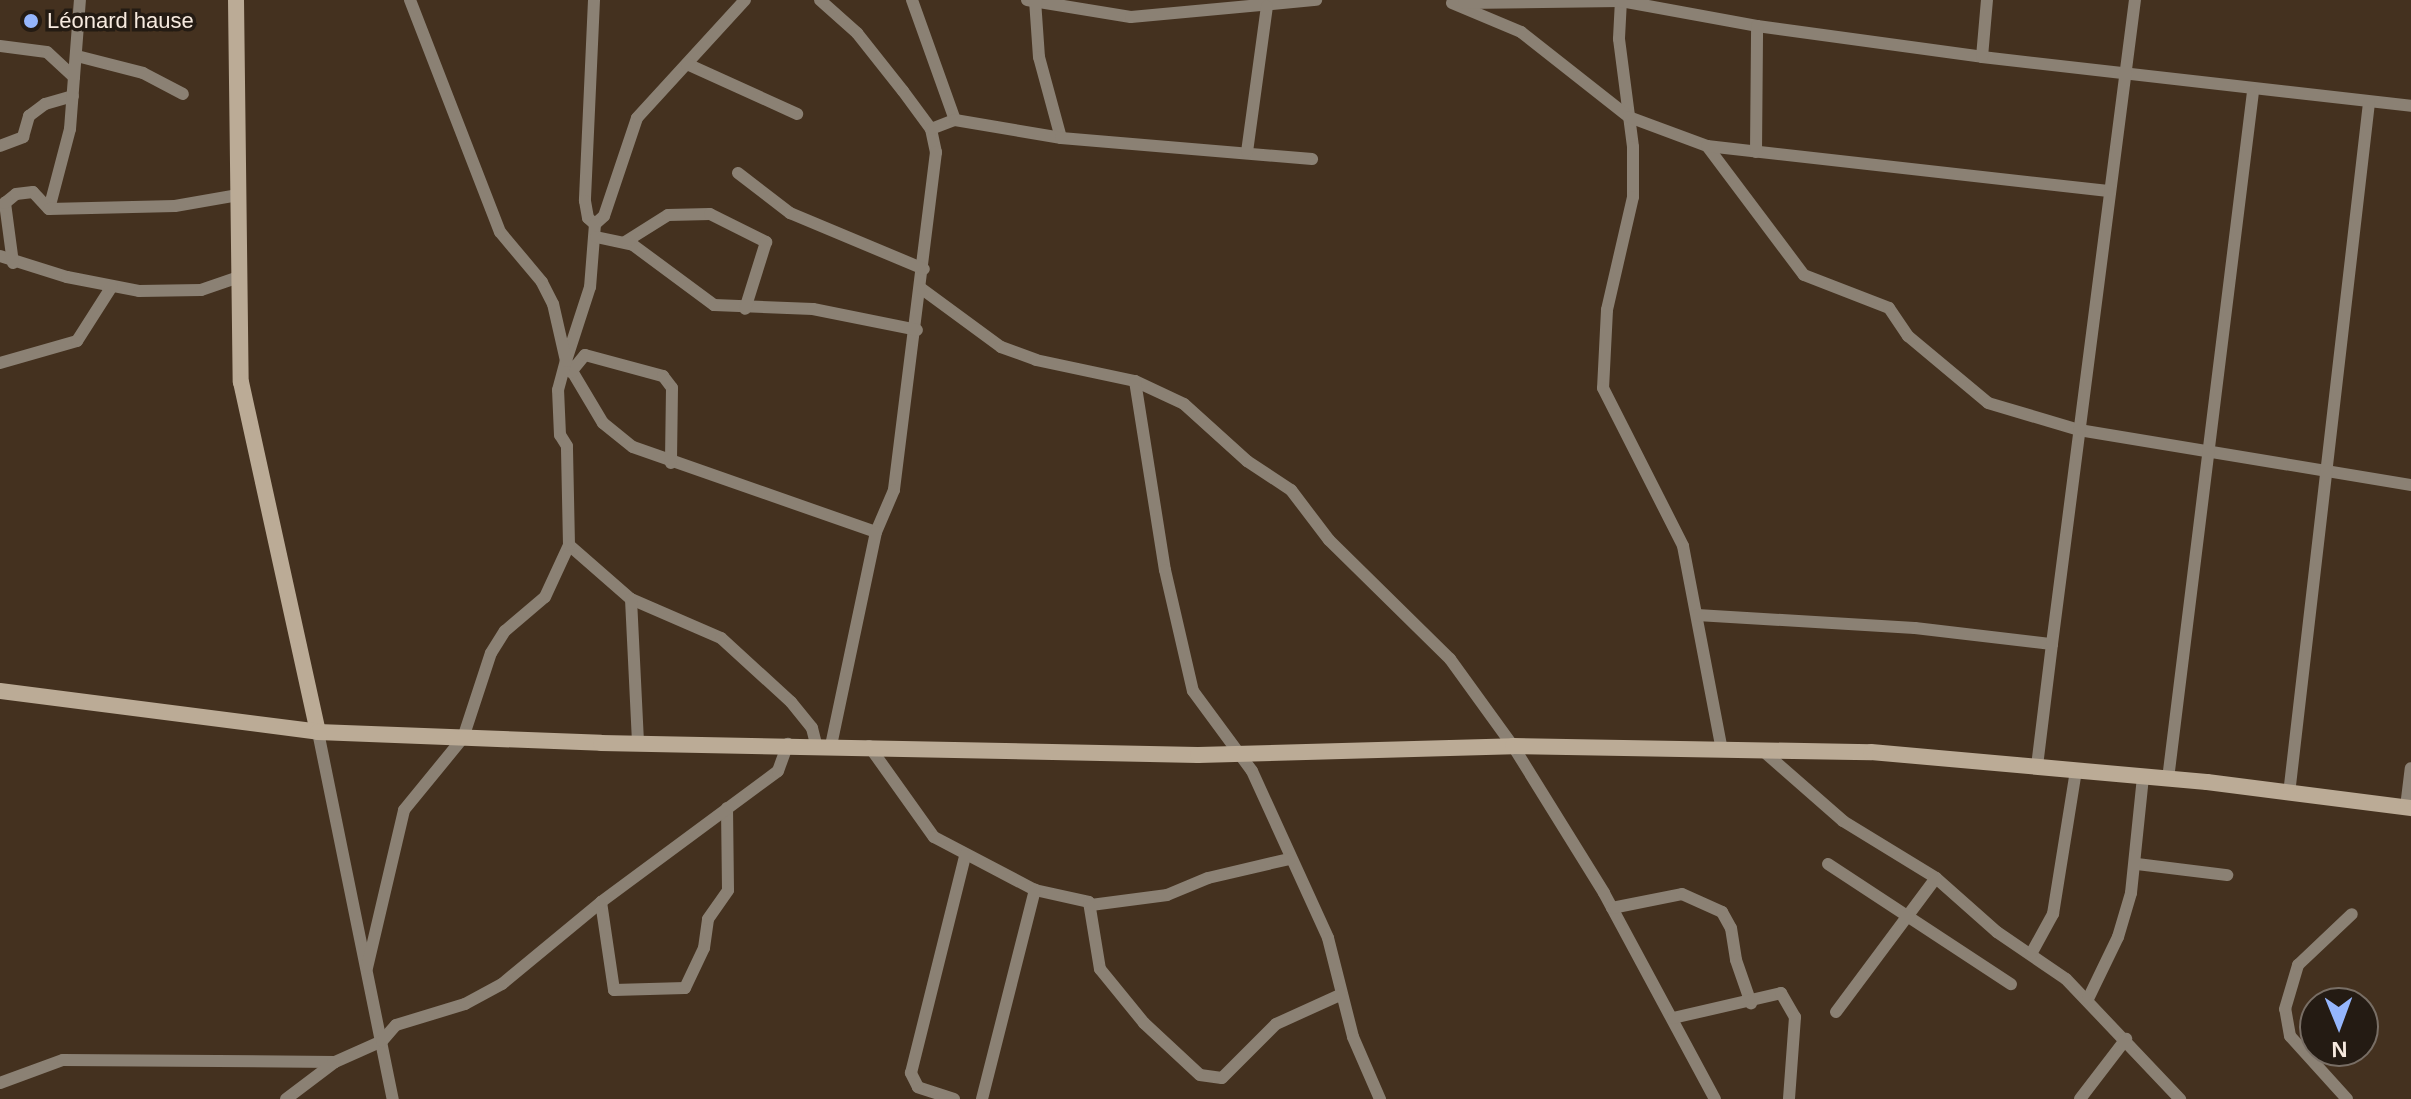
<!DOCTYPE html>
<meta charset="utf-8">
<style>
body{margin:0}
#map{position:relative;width:2411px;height:1099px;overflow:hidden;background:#44311f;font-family:Arial,sans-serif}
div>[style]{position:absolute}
.street>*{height:12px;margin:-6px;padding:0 6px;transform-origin:6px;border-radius:6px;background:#8b8174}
.secondary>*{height:16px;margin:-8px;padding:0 8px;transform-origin:8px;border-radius:8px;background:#bbab96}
.dots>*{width:22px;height:22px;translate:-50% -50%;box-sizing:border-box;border:4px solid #241b13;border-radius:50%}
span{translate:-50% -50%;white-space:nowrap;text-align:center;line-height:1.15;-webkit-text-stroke:7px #241b13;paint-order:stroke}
.poi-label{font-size:22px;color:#f7eadf}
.left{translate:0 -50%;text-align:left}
.north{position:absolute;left:2299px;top:987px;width:80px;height:80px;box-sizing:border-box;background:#241b13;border:2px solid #786e65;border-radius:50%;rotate:179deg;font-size:22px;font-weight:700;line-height:32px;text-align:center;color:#f7eadf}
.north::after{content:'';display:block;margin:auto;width:28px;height:36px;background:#95b6fd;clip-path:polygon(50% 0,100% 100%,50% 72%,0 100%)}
</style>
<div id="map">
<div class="street">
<div style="left:594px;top:0;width:201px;rotate:92.6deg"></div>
<div style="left:585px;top:201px;width:17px;rotate:80deg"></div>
<div style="left:588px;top:218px;width:9px;rotate:41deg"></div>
<div style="left:745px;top:0;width:160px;rotate:132.5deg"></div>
<div style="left:637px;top:118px;width:103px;rotate:108.6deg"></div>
<div style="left:604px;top:216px;width:12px;rotate:138deg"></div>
<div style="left:595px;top:224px;width:63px;rotate:94.5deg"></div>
<div style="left:590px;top:287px;width:78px;rotate:108deg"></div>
<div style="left:566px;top:361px;width:72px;rotate:59.2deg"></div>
<div style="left:603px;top:423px;width:38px;rotate:39deg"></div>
<div style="left:633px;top:447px;width:257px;rotate:19.3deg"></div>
<div style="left:820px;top:0;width:50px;rotate:41.7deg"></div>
<div style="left:857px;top:33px;width:74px;rotate:51.6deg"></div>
<div style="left:903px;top:91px;width:47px;rotate:53.6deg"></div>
<div style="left:931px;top:129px;width:24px;rotate:78deg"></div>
<div style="left:936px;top:152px;width:341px;rotate:97.1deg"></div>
<div style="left:894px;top:490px;width:46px;rotate:113.2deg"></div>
<div style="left:876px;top:532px;width:218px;rotate:101.9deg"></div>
<div style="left:912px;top:0;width:127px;rotate:70.3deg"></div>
<div style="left:1027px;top:0;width:105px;rotate:9.3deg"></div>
<div style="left:1131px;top:17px;width:186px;rotate:-5.3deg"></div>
<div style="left:1035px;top:0;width:57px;rotate:86deg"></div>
<div style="left:1039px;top:57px;width:84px;rotate:74.8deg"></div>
<div style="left:1621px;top:0;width:39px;rotate:93deg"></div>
<div style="left:1619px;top:39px;width:109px;rotate:82.6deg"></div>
<div style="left:1633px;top:147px;width:50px;rotate:90deg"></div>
<div style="left:1633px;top:197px;width:116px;rotate:103deg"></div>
<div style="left:1607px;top:310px;width:78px;rotate:92.9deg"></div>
<div style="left:1603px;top:388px;width:177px;rotate:63.1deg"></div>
<div style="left:1683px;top:546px;width:208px;rotate:79.2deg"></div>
<div style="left:1452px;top:3px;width:75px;rotate:22.8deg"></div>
<div style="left:1521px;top:32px;width:137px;rotate:38.2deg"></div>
<div style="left:1629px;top:117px;width:83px;rotate:20.4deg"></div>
<div style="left:1707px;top:146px;width:161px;rotate:53.1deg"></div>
<div style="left:1804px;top:275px;width:91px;rotate:21.2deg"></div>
<div style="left:1889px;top:308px;width:34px;rotate:56deg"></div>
<div style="left:1908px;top:336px;width:104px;rotate:39.9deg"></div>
<div style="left:1988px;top:403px;width:95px;rotate:16.5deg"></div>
<div style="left:2079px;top:430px;width:337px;rotate:9.4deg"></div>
<div style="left:1464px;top:3px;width:157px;rotate:-0.7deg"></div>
<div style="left:1621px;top:1px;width:138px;rotate:10.4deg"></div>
<div style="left:1757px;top:26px;width:227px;rotate:7.8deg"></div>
<div style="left:1982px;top:57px;width:432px;rotate:6.5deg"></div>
<div style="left:0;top:46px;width:47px;rotate:7.3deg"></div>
<div style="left:47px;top:52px;width:37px;rotate:43deg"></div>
<div style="left:77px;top:56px;width:68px;rotate:14.4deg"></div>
<div style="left:143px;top:73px;width:45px;rotate:27.7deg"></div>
<div style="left:1982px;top:57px;width:57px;rotate:-85deg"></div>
<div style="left:687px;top:64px;width:121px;rotate:24.4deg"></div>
<div style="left:931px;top:129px;width:26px;rotate:-21deg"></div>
<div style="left:955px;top:120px;width:108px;rotate:9.6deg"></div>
<div style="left:1061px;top:138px;width:252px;rotate:4.8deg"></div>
<div style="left:0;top:146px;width:25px;rotate:-21deg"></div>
<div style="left:23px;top:137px;width:22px;rotate:-74deg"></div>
<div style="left:29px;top:116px;width:20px;rotate:-37deg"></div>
<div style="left:45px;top:104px;width:29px;rotate:-16deg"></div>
<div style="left:1707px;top:146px;width:404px;rotate:6.4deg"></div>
<div style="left:1247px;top:152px;width:147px;rotate:-82.2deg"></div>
<div style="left:1756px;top:152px;width:126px;rotate:-89.5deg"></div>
<div style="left:738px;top:173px;width:66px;rotate:37.6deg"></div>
<div style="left:790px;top:213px;width:145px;rotate:22.7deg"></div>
<div style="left:49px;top:209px;width:83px;rotate:-75.3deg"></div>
<div style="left:70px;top:129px;width:129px;rotate:-85.6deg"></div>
<div style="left:596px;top:237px;width:38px;rotate:12deg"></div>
<div style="left:633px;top:245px;width:101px;rotate:36.5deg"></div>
<div style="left:714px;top:305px;width:99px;rotate:2.3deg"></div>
<div style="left:813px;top:309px;width:106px;rotate:11.4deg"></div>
<div style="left:625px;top:242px;width:51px;rotate:-32.1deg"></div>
<div style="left:668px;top:215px;width:42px;rotate:-1.4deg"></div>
<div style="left:710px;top:214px;width:63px;rotate:26.6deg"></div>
<div style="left:766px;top:242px;width:70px;rotate:107.4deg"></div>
<div style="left:0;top:256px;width:70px;rotate:17.4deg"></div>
<div style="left:67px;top:277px;width:73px;rotate:11deg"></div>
<div style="left:139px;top:291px;width:62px;rotate:-0.9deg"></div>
<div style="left:201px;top:290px;width:40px;rotate:-18.9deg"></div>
<div style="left:13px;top:263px;width:61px;rotate:-97.6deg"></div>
<div style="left:5px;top:203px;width:14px;rotate:-39deg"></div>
<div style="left:16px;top:194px;width:17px;rotate:-7deg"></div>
<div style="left:33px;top:192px;width:23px;rotate:47deg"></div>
<div style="left:49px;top:209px;width:126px;rotate:-1.4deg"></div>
<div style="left:175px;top:206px;width:64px;rotate:-9.9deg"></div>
<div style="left:922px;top:289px;width:98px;rotate:36.3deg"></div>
<div style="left:1001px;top:347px;width:37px;rotate:20deg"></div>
<div style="left:1036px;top:360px;width:101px;rotate:12deg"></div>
<div style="left:1135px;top:381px;width:54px;rotate:25.1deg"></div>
<div style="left:1184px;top:404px;width:85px;rotate:42.1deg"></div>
<div style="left:1247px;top:461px;width:53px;rotate:33.4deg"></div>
<div style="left:1291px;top:490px;width:63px;rotate:52.8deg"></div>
<div style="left:1329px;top:540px;width:170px;rotate:44.5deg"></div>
<div style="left:1450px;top:659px;width:107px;rotate:54.1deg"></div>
<div style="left:1513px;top:746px;width:173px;rotate:58.2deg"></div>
<div style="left:1604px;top:893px;width:234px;rotate:61.7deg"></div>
<div style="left:0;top:363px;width:80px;rotate:-15.9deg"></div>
<div style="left:77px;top:341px;width:65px;rotate:-57.5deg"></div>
<div style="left:571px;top:372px;width:22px;rotate:-51deg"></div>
<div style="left:585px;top:355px;width:81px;rotate:15.1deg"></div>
<div style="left:663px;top:376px;width:15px;rotate:53deg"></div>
<div style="left:672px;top:388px;width:75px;rotate:90.8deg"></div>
<div style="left:1135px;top:381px;width:191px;rotate:81deg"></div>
<div style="left:1165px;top:570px;width:124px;rotate:77deg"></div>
<div style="left:1193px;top:691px;width:99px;rotate:53.6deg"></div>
<div style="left:1252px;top:771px;width:183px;rotate:65.5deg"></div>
<div style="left:1328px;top:938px;width:102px;rotate:75.8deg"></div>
<div style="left:1353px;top:1037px;width:68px;rotate:66.5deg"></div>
<div style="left:569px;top:545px;width:82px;rotate:41.1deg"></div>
<div style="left:631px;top:599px;width:98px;rotate:23.4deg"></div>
<div style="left:721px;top:638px;width:95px;rotate:42.4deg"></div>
<div style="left:791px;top:702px;width:33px;rotate:51deg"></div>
<div style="left:812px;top:728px;width:16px;rotate:76deg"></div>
<div style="left:631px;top:599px;width:144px;rotate:87.2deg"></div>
<div style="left:1697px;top:615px;width:218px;rotate:3.4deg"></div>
<div style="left:1915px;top:628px;width:138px;rotate:6.7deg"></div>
<div style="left:2052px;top:644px;width:124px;rotate:97deg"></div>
<div style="left:2052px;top:644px;width:649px;rotate:-82.66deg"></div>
<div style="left:318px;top:732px;width:375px;rotate:78.5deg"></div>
<div style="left:869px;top:746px;width:112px;rotate:54.5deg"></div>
<div style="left:934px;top:837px;width:114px;rotate:27.7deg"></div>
<div style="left:1035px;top:890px;width:55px;rotate:12.5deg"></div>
<div style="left:1089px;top:902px;width:68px;rotate:80.7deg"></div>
<div style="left:1100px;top:969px;width:70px;rotate:50.8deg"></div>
<div style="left:1144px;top:1023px;width:76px;rotate:42.9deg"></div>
<div style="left:1200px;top:1075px;width:22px;rotate:8deg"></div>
<div style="left:1222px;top:1078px;width:76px;rotate:-45deg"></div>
<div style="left:1276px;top:1024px;width:72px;rotate:-24.4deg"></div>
<div style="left:1762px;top:750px;width:108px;rotate:41.2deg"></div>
<div style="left:1843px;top:821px;width:109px;rotate:31.5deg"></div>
<div style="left:1936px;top:878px;width:81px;rotate:41.5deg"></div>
<div style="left:1997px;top:932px;width:83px;rotate:34.3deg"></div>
<div style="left:2066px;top:979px;width:166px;rotate:46.5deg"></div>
<div style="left:2168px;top:779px;width:692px;rotate:-82.95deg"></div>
<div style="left:2289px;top:794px;width:696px;rotate:-83.4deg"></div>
<div style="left:2406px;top:807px;width:39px;rotate:-83deg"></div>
<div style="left:1828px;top:864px;width:219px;rotate:33.3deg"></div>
<div style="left:2137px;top:864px;width:91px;rotate:7deg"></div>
<div style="left:601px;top:902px;width:89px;rotate:81.6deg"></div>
<div style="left:614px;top:990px;width:71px;rotate:-1.6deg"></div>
<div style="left:685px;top:988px;width:44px;rotate:-64.6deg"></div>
<div style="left:704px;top:948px;width:29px;rotate:-82deg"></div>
<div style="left:708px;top:919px;width:35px;rotate:-55deg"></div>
<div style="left:728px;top:890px;width:82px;rotate:-90.7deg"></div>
<div style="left:1091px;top:905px;width:77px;rotate:-7.5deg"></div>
<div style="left:1167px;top:895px;width:44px;rotate:-22.5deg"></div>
<div style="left:1208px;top:878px;width:83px;rotate:-13.2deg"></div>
<div style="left:1612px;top:908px;width:71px;rotate:-11.3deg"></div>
<div style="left:1682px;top:894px;width:44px;rotate:24.2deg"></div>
<div style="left:1722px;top:912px;width:18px;rotate:61deg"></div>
<div style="left:1731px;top:928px;width:32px;rotate:81deg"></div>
<div style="left:1736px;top:960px;width:46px;rotate:70.8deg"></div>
<div style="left:2031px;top:954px;width:46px;rotate:-61.2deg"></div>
<div style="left:2053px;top:914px;width:146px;rotate:-80.9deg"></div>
<div style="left:367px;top:968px;width:162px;rotate:-76.8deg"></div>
<div style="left:404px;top:810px;width:93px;rotate:-50.7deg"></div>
<div style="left:463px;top:738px;width:89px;rotate:-71.8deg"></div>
<div style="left:491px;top:653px;width:26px;rotate:-58deg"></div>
<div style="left:505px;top:631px;width:52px;rotate:-40.4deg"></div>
<div style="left:545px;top:597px;width:57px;rotate:-65.2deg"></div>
<div style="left:569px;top:545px;width:99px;rotate:-91.2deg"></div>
<div style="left:567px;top:446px;width:13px;rotate:-122deg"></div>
<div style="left:560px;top:435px;width:45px;rotate:-92.5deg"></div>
<div style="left:558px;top:390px;width:30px;rotate:-75deg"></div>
<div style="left:566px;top:361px;width:58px;rotate:-102.8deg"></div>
<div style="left:553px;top:304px;width:25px;rotate:-117deg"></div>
<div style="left:542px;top:282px;width:65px;rotate:-130deg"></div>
<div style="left:500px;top:232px;width:249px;rotate:-111.2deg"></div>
<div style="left:2088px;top:999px;width:69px;rotate:-64.2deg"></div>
<div style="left:2118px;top:937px;width:46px;rotate:-73.5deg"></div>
<div style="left:2131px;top:893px;width:118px;rotate:-84.1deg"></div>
<div style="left:1836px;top:1012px;width:167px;rotate:-53.3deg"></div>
<div style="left:1673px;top:1018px;width:111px;rotate:-13deg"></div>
<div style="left:1781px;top:993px;width:28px;rotate:60deg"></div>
<div style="left:1795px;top:1017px;width:82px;rotate:94.2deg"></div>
<div style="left:0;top:1083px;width:67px;rotate:-20.1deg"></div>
<div style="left:63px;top:1060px;width:272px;rotate:0.4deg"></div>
<div style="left:335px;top:1062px;width:51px;rotate:-24.1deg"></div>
<div style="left:382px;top:1041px;width:21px;rotate:-49deg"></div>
<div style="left:396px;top:1025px;width:72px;rotate:-16.9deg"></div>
<div style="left:465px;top:1004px;width:42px;rotate:-28.4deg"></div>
<div style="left:502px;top:984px;width:129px;rotate:-39.6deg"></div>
<div style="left:601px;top:902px;width:220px;rotate:-36.5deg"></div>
<div style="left:778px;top:771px;width:29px;rotate:-70deg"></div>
<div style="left:286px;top:1099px;width:61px;rotate:-37.1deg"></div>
<div style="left:954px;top:1099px;width:38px;rotate:-162deg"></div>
<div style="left:918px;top:1087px;width:16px;rotate:-117deg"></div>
<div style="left:911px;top:1073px;width:224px;rotate:-76deg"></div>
<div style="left:982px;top:1099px;width:216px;rotate:-75.8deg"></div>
<div style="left:2080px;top:1099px;width:76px;rotate:-52.5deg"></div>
<div style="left:2347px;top:1099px;width:85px;rotate:-132.1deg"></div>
<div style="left:2290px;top:1036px;width:27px;rotate:-100deg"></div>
<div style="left:2285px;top:1009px;width:46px;rotate:-73.5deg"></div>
<div style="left:2298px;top:965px;width:74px;rotate:-43.4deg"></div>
</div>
<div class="secondary">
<div style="left:236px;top:0;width:382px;rotate:89.3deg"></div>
<div style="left:241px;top:382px;width:358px;rotate:77.6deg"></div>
<div style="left:0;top:691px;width:321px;rotate:7.3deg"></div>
<div style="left:318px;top:732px;width:283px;rotate:2.2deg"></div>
<div style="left:601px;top:743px;width:597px;rotate:1.15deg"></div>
<div style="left:1198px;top:755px;width:315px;rotate:-1.6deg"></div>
<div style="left:1513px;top:746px;width:358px;rotate:1deg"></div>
<div style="left:1871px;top:752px;width:337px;rotate:5.1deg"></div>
<div style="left:2207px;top:782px;width:206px;rotate:7.3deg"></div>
</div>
<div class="dots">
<div style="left:31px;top:21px;background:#95b6fd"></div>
</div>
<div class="poi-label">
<span class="left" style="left:47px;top:21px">Léonard hause</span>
</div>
<div class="north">N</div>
</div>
